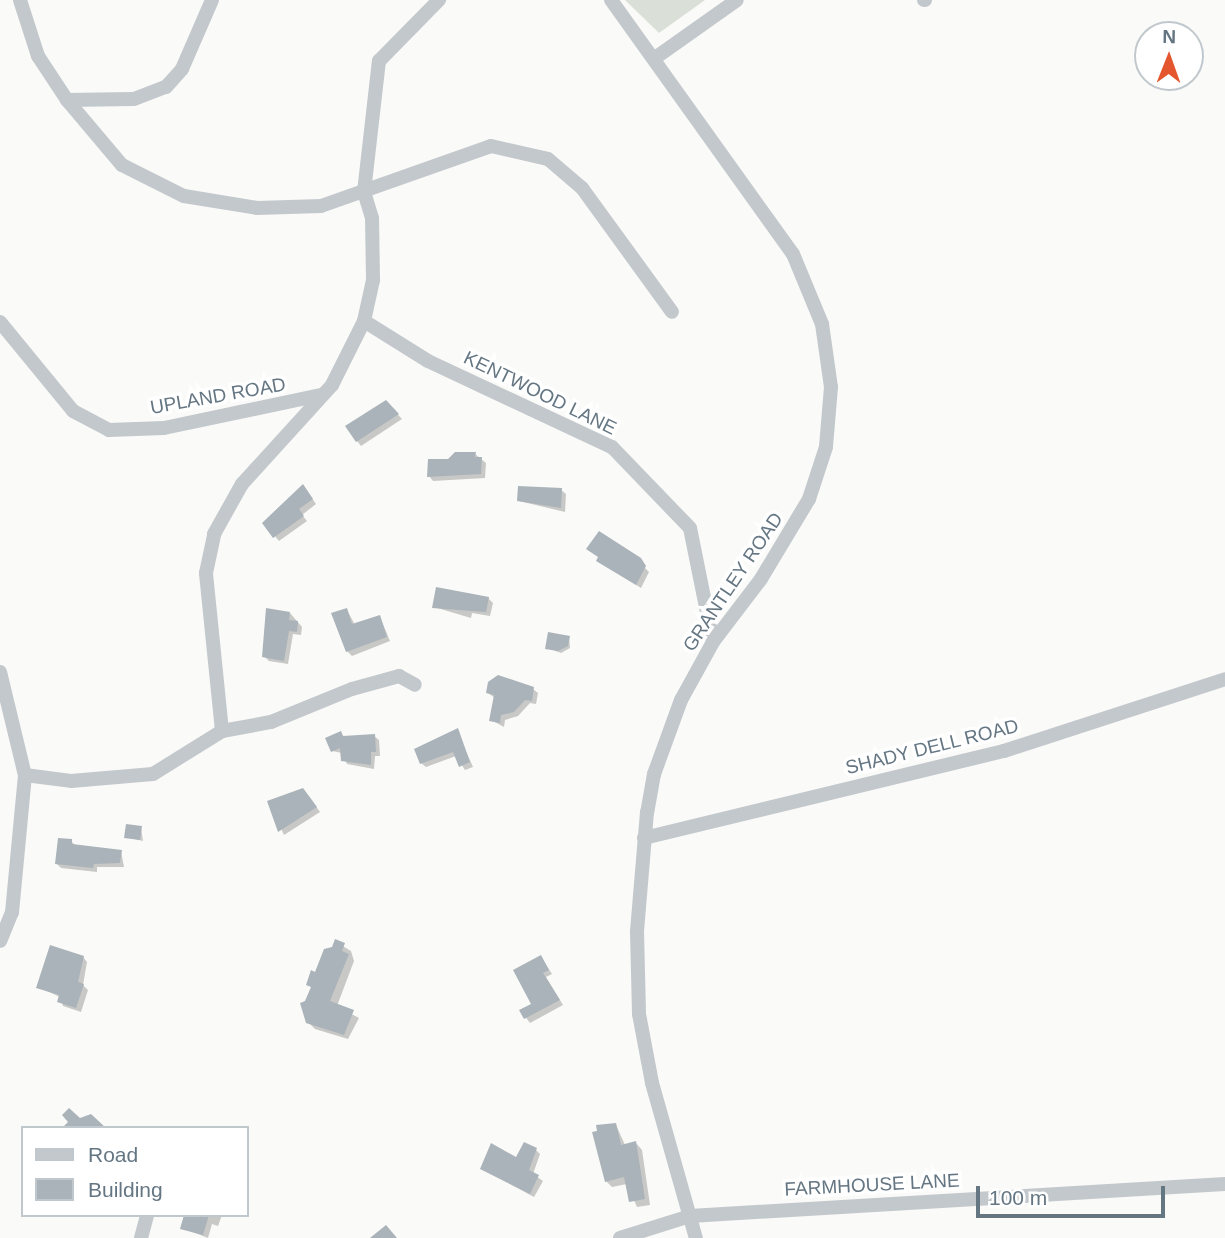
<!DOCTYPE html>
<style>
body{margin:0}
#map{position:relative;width:1225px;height:1238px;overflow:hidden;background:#fafaf8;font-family:Arial,sans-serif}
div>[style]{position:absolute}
.green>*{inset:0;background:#dadfd7}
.shadow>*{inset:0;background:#0003}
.building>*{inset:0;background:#aab3b9}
.minor>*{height:14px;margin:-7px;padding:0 7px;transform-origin:7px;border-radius:7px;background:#c3c8cc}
span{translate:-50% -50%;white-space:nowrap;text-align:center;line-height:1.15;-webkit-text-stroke:7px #fff;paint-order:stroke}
.street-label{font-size:19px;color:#657683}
.legend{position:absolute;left:21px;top:1126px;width:228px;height:91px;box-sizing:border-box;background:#fff;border:2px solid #c1c8cd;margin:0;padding:9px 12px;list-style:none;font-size:21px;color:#657683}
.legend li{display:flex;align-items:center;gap:14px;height:35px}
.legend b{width:35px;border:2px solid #c1c8cd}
.north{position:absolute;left:1134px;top:21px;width:70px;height:70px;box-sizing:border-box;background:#fff;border:2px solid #c1c8cd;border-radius:50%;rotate:1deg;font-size:19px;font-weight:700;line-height:28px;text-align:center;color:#657683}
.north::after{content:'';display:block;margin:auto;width:24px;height:32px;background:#e4572e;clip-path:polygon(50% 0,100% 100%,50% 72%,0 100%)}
.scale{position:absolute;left:976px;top:1186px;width:189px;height:32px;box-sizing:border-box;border:4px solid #657683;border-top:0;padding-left:9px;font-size:21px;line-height:24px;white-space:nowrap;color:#657683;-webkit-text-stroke:5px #fff;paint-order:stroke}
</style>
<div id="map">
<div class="green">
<div style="clip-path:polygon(625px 0,705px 0,659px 33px)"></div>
</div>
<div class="shadow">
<div style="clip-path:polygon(386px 402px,402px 419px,361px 446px,357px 441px)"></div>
<div style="clip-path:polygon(475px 454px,486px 463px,485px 478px,433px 481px,429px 476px,449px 461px)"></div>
<div style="clip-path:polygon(561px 490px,566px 494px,565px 512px,519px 501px)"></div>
<div style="clip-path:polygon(307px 491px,316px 504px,302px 515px,307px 521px,279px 541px,264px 523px)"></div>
<div style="clip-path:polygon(598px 561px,645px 568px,649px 572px,641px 588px)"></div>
<div style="clip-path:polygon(488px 598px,493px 603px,490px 616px,472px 613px,471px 618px,434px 607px)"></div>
<div style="clip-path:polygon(347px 610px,355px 625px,380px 617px,390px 641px,352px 656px,347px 651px)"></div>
<div style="clip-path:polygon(290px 613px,302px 627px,301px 635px,293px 634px,288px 664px,269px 661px,264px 656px)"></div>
<div style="clip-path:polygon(569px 637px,570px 648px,561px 653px,547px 648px)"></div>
<div style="clip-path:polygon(533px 689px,538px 693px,536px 704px,530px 703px,518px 716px,505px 720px,504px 727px,491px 720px,495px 698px,488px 693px)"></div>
<div style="clip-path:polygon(457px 731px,473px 767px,465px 770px,456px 756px,426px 767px,421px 763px)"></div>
<div style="clip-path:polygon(341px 733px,345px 738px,374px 736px,379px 740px,380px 756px,375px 756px,374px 769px,347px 764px,342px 753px,332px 751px)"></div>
<div style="clip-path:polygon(308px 795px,320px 812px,284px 835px,269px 802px)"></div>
<div style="clip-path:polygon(141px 828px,143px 841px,126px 837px)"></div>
<div style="clip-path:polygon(71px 841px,76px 846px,121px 851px,124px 867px,97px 867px,97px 872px,61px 868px,57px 864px)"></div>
<div style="clip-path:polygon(336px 942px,351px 951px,354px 961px,337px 1006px,359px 1018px,348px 1039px,315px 1029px,308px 1022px,307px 1002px,312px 988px,308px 984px)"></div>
<div style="clip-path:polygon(83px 957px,87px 962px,83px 985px,88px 990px,81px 1012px,63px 1006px,60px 997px,38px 987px)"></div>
<div style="clip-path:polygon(541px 957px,552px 974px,546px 977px,563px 1005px,530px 1023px,521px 1011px,534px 1005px)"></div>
<div style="clip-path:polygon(616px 1125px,625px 1145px,636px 1143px,642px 1150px,650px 1205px,637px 1207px,627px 1184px,612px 1187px,606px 1181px)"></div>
<div style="clip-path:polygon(536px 1150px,540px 1154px,533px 1174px,543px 1181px,534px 1197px,482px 1169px)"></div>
<div style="clip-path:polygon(186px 1215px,222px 1215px,218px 1226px,212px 1224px,208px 1238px,182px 1228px)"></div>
</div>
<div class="building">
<div style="clip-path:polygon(386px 400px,399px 414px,356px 442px,345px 426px)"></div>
<div style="clip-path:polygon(455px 452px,476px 452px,475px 457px,482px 457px,481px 474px,427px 477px,428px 459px,448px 459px)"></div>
<div style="clip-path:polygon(303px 484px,313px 499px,299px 509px,304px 516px,273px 538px,262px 523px)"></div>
<div style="clip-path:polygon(518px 486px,562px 488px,561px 508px,517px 501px)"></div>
<div style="clip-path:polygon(599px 531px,641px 558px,646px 566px,636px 585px,596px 561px,598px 557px,586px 549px)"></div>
<div style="clip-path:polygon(436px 587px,489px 597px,486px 612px,432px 608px)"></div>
<div style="clip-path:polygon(266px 608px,290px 612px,289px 620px,298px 621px,297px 632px,289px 631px,284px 661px,262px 657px)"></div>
<div style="clip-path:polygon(347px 608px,352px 624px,380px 615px,387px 637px,346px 652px,331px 613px)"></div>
<div style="clip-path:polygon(548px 632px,570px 636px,568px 646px,558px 651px,545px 649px)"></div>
<div style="clip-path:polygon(498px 675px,534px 687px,532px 701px,525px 700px,514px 712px,501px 715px,500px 723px,489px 721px,494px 695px,486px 693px,488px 682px)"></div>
<div style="clip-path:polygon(458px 728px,470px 762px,459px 767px,453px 752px,420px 764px,414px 749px)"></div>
<div style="clip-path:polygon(341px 731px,343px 736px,375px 734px,376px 752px,371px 752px,371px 765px,341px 761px,340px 748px,331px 752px,325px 738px)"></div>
<div style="clip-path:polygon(303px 788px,317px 807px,278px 832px,267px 801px)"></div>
<div style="clip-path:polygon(126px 824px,142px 826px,140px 840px,124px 838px)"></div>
<div style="clip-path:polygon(58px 838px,72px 839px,72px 844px,122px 850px,120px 863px,94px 864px,93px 868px,55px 864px)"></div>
<div style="clip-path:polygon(335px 939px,345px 943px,342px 951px,349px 954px,330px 1001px,354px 1010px,344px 1035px,306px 1023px,300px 1003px,305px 1001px,311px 987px,306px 985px,311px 970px,315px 972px,324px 949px,332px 947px)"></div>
<div style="clip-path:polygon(50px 945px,84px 956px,78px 982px,84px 984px,76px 1008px,57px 1002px,59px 995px,36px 988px)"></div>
<div style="clip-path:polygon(541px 955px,549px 970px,543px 973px,560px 1000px,524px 1019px,519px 1010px,531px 1004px,513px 970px)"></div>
<div style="clip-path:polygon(69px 1108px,80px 1118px,91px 1114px,106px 1128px,62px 1128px,68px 1122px,62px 1115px)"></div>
<div style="clip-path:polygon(616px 1123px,621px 1145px,636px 1141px,645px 1199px,629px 1202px,624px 1177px,605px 1182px,592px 1132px,597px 1131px,596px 1125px)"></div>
<div style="clip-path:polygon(524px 1142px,537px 1148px,529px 1170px,539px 1175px,530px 1194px,480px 1169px,491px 1143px,516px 1157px)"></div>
<div style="clip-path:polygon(184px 1215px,209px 1215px,203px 1235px,180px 1229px)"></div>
<div style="clip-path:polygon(386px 1225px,397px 1238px,370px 1238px)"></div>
</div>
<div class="minor">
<div style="left:20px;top:0;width:59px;rotate:72.2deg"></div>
<div style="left:38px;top:56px;width:53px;rotate:56.6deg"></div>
<div style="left:67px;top:100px;width:85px;rotate:49.8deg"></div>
<div style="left:122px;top:165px;width:69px;rotate:26.6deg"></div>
<div style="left:184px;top:196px;width:74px;rotate:9.3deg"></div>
<div style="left:257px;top:208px;width:64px;rotate:-1.8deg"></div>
<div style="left:321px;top:206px;width:180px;rotate:-19.4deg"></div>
<div style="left:491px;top:146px;width:58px;rotate:12.8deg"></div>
<div style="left:548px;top:159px;width:45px;rotate:40.5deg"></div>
<div style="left:582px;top:188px;width:153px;rotate:54deg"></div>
<div style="left:611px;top:0;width:312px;rotate:54.4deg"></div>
<div style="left:793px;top:254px;width:76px;rotate:67.5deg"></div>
<div style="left:822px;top:324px;width:64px;rotate:81.9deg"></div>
<div style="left:831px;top:387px;width:60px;rotate:94.8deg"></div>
<div style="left:826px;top:447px;width:55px;rotate:108.1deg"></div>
<div style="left:809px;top:499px;width:93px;rotate:121deg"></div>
<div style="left:761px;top:579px;width:79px;rotate:127.3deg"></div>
<div style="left:713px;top:642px;width:66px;rotate:118.9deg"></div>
<div style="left:681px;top:700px;width:79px;rotate:110deg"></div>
<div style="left:654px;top:774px;width:39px;rotate:100deg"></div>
<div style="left:647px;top:812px;width:119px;rotate:94.8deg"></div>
<div style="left:637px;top:931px;width:83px;rotate:88.6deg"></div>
<div style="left:639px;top:1014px;width:70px;rotate:79.3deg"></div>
<div style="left:652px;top:1083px;width:161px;rotate:74.2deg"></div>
<div style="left:924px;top:0;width:1px"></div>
<div style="left:655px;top:58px;width:100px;rotate:-35.3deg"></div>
<div style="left:67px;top:100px;width:67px;rotate:-0.9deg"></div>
<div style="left:134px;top:99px;width:34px;rotate:-21deg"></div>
<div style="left:166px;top:87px;width:24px;rotate:-48deg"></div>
<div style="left:182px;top:69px;width:75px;rotate:-66.5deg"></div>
<div style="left:364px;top:321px;width:75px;rotate:32deg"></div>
<div style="left:428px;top:361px;width:203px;rotate:25.1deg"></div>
<div style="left:612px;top:447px;width:112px;rotate:46.1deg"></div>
<div style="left:690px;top:528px;width:116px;rotate:78.6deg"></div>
<div style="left:0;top:322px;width:115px;rotate:50.6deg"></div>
<div style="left:73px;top:411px;width:41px;rotate:27.8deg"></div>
<div style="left:109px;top:430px;width:55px;rotate:-2.1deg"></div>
<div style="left:164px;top:428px;width:160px;rotate:-11.9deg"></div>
<div style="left:0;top:672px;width:106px;rotate:76.4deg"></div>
<div style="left:25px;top:775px;width:138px;rotate:95.4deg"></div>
<div style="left:12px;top:912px;width:31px;rotate:112deg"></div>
<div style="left:222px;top:731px;width:159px;rotate:-95.8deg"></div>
<div style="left:206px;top:573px;width:40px;rotate:-78deg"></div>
<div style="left:214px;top:534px;width:57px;rotate:-60.8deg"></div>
<div style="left:242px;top:484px;width:134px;rotate:-47.7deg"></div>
<div style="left:332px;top:385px;width:72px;rotate:-63.4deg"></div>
<div style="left:364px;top:321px;width:42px;rotate:-77.6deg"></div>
<div style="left:373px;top:280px;width:62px;rotate:-90.9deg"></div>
<div style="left:372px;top:218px;width:27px;rotate:-107deg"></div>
<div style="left:364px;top:192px;width:132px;rotate:-83.5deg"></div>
<div style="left:379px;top:61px;width:86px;rotate:-45.5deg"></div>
<div style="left:25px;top:775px;width:46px;rotate:7.4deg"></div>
<div style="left:71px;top:781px;width:82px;rotate:-4.9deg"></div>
<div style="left:153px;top:774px;width:81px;rotate:-31.9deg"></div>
<div style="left:222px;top:731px;width:50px;rotate:-10.4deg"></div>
<div style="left:271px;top:722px;width:87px;rotate:-22.2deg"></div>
<div style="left:352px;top:689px;width:49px;rotate:-15.5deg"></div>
<div style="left:399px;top:676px;width:18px;rotate:29deg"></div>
<div style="left:644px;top:838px;width:370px;rotate:-13.6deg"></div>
<div style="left:1004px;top:751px;width:232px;rotate:-18deg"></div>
<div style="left:141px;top:1238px;width:24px;rotate:-75deg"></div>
<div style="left:620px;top:1238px;width:73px;rotate:-17.4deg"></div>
<div style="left:690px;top:1216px;width:536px;rotate:-3.42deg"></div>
</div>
<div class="street-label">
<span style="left:540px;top:393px;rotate:26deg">KENTWOOD LANE</span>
<span style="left:218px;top:396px;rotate:-10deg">UPLAND ROAD</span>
<span style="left:733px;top:582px;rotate:-56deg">GRANTLEY ROAD</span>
<span style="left:932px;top:747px;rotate:-14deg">SHADY DELL ROAD</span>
<span style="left:872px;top:1185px;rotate:-3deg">FARMHOUSE LANE</span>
</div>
<ul class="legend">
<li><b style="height:9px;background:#c3c8cc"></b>Road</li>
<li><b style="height:19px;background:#aab3b9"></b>Building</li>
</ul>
<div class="north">N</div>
<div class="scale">100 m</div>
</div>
